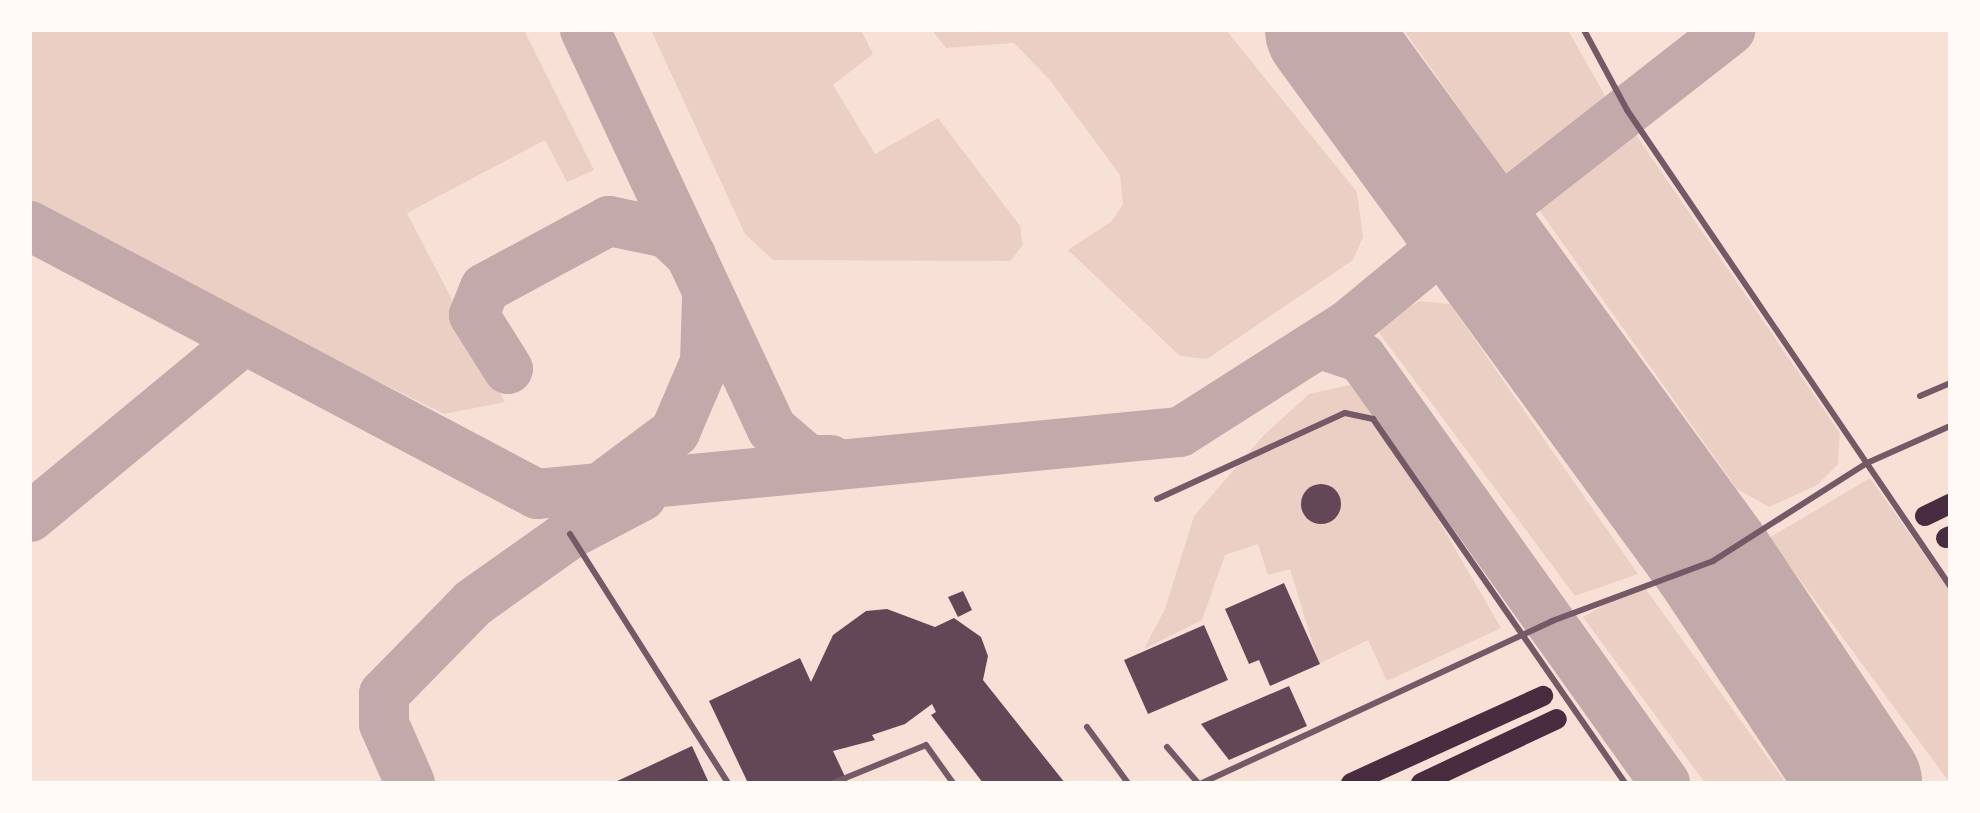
<!DOCTYPE html>
<style>
body{margin:0}
#map{position:relative;width:1980px;height:813px;overflow:hidden;background:#f7e1d7;font-family:"Archivo Narrow",sans-serif}
div>[style]{position:absolute}
.green>*{inset:0;background:#ebcfc5}
.taxiway>*{height:50px;margin:-25px;padding:0 25px;transform-origin:25px;border-radius:25px;background:#c3aaaa}
.runway>*{height:122px;margin:-61px;padding:0 61px;transform-origin:61px;border-radius:61px;background:#c3aaaa}
.building>*{inset:0;background:#644757}
.round{border-radius:50%}
.service>*{height:6px;margin:-3px;padding:0 3px;transform-origin:3px;border-radius:3px;background:#755966}
.trunk>*{height:20px;margin:-10px;padding:0 10px;transform-origin:10px;border-radius:10px;background:#4a2c40}
span{translate:-50% -50%;white-space:nowrap;text-align:center;line-height:1.15;-webkit-text-stroke:8px #fffaf5;paint-order:stroke}
.frame{position:absolute;inset:0;border:32px solid #fffaf5;pointer-events:none}
</style>
<div id="map">
<div class="green">
<div style="clip-path:polygon(30px 30px,524px 30px,594px 170px,567px 182px,545px 140px,407px 213px,505px 402px,444px 414px,30px 209px)"></div>
<div style="clip-path:polygon(651px 30px,861px 30px,873px 54px,833px 85px,875px 154px,938px 118px,1020px 226px,1023px 245px,1010px 261px,773px 260px,745px 234px)"></div>
<div style="clip-path:polygon(932px 30px,1226px 30px,1357px 192px,1363px 237px,1353px 260px,1207px 359px,1180px 356px,1068px 250px,1112px 221px,1123px 204px,1120px 175px,1049px 79px,1014px 43px,946px 48px)"></div>
<div style="clip-path:polygon(1404px 30px,1568px 30px,1608px 101px,1507px 176px)"></div>
<div style="clip-path:polygon(1632px 129px,1840px 433px,1838px 464px,1817px 485px,1769px 507px,1737px 489px,1535px 204px)"></div>
<div style="clip-path:polygon(1420px 301px,1450px 304px,1638px 574px,1575px 596px,1374px 326px)"></div>
<div style="clip-path:polygon(1359px 383px,1501px 628px,1387px 681px,1368px 640px,1319px 664px,1290px 569px,1268px 575px,1258px 544px,1225px 555px,1202px 620px,1144px 649px,1165px 609px,1194px 516px,1264px 435px,1309px 394px)"></div>
<div style="clip-path:polygon(1870px 478px,1950px 591px,1950px 783px,1769px 538px)"></div>
<div style="clip-path:polygon(1642px 584px,1786px 783px,1705px 783px,1583px 617px)"></div>
</div>
<div class="taxiway">
<div style="left:585px;top:30px;width:441px;rotate:64.9deg"></div>
<div style="left:772px;top:429px;width:48px;rotate:40.7deg"></div>
<div style="left:808px;top:460px;width:23px"></div>
<div style="left:30px;top:226px;width:573px;rotate:27.86deg"></div>
<div style="left:537px;top:494px;width:646px;rotate:-5.51deg"></div>
<div style="left:1180px;top:432px;width:199px;rotate:-32.5deg"></div>
<div style="left:1348px;top:325px;width:104px;rotate:-39.5deg"></div>
<div style="left:1428px;top:259px;width:37px;rotate:-64deg"></div>
<div style="left:1444px;top:226px;width:49px;rotate:-102.9deg"></div>
<div style="left:1472px;top:232px;width:328px;rotate:-38deg"></div>
<div style="left:1428px;top:259px;width:37px;rotate:-13deg"></div>
<div style="left:1464px;top:251px;width:19px;rotate:16deg"></div>
<div style="left:1482px;top:256px;width:30px;rotate:42deg"></div>
<div style="left:1320px;top:344px;width:44px;rotate:18.4deg"></div>
<div style="left:1362px;top:358px;width:522px;rotate:54.51deg"></div>
<div style="left:508px;top:369px;width:64px;rotate:-122.2deg"></div>
<div style="left:474px;top:315px;width:29px;rotate:-68deg"></div>
<div style="left:485px;top:288px;width:141px;rotate:-28.4deg"></div>
<div style="left:609px;top:221px;width:59px;rotate:11.7deg"></div>
<div style="left:667px;top:233px;width:33px;rotate:43deg"></div>
<div style="left:608px;top:482px;width:84px;rotate:-36.7deg"></div>
<div style="left:675px;top:432px;width:76px;rotate:-66.8deg"></div>
<div style="left:705px;top:362px;width:64px;rotate:-88.2deg"></div>
<div style="left:30px;top:517px;width:278px;rotate:-39.6deg"></div>
<div style="left:1848px;top:764px;width:21px;rotate:67deg"></div>
<div style="left:410px;top:783px;width:64px;rotate:-113.8deg"></div>
<div style="left:384px;top:724px;width:30px;rotate:-90deg"></div>
<div style="left:384px;top:694px;width:127px;rotate:-45.6deg"></div>
<div style="left:473px;top:603px;width:119px;rotate:-35.4deg"></div>
<div style="left:570px;top:534px;width:81px;rotate:-27.8deg"></div>
</div>
<div class="runway">
<div style="left:1326px;top:30px;width:657px;rotate:53.91deg"></div>
<div style="left:1713px;top:561px;width:267px;rotate:56.3deg"></div>
</div>
<div class="building">
<div class="round" style="left:1301px;top:484px;width:40px;height:40px"></div>
<div style="clip-path:polygon(1284px 583px,1320px 664px,1270px 686px,1259px 660px,1249px 664px,1225px 609px)"></div>
<div style="clip-path:polygon(963px 591px,972px 610px,958px 617px,948px 597px)"></div>
<div style="clip-path:polygon(887px 609px,935px 627px,954px 618px,981px 637px,988px 656px,983px 680px,1065px 783px,983px 783px,931px 715px,936px 712px,932px 704px,905px 724px,872px 735px,875px 740px,833px 751px,848px 783px,748px 783px,709px 701px,800px 658px,811px 682px,833px 635px,866px 611px)"></div>
<div style="clip-path:polygon(1204px 625px,1228px 680px,1148px 714px,1124px 660px)"></div>
<div style="clip-path:polygon(1289px 686px,1307px 726px,1229px 760px,1201px 724px)"></div>
<div style="clip-path:polygon(692px 746px,709px 783px,613px 783px)"></div>
</div>
<div class="service">
<div style="left:1584px;top:30px;width:91px;rotate:61.7deg"></div>
<div style="left:1627px;top:110px;width:575px;rotate:55.84deg"></div>
<div style="left:1920px;top:396px;width:33px;rotate:-23deg"></div>
<div style="left:1157px;top:499px;width:207px;rotate:-24.6deg"></div>
<div style="left:1345px;top:413px;width:29px;rotate:12deg"></div>
<div style="left:1373px;top:419px;width:443px;rotate:55.3deg"></div>
<div style="left:570px;top:534px;width:295px;rotate:57.6deg"></div>
<div style="left:1087px;top:727px;width:69px;rotate:53.8deg"></div>
<div style="left:1167px;top:747px;width:48px;rotate:49.3deg"></div>
<div style="left:833px;top:783px;width:100px;rotate:-22.2deg"></div>
<div style="left:926px;top:745px;width:47px;rotate:54.6deg"></div>
<div style="left:1202px;top:783px;width:386px;rotate:-24.8deg"></div>
<div style="left:1552px;top:621px;width:172px;rotate:-20.4deg"></div>
<div style="left:1713px;top:561px;width:183px;rotate:-32.5deg"></div>
<div style="left:1867px;top:463px;width:91px;rotate:-24deg"></div>
</div>
<div class="trunk">
<div style="left:1925px;top:516px;width:28px;rotate:-26deg"></div>
<div style="left:1946px;top:538px;width:4px;rotate:-27deg"></div>
<div style="left:1351px;top:783px;width:211px;rotate:-24.4deg"></div>
<div style="left:1421px;top:783px;width:150px;rotate:-25.2deg"></div>
</div>
<div class="frame"></div>
</div>
